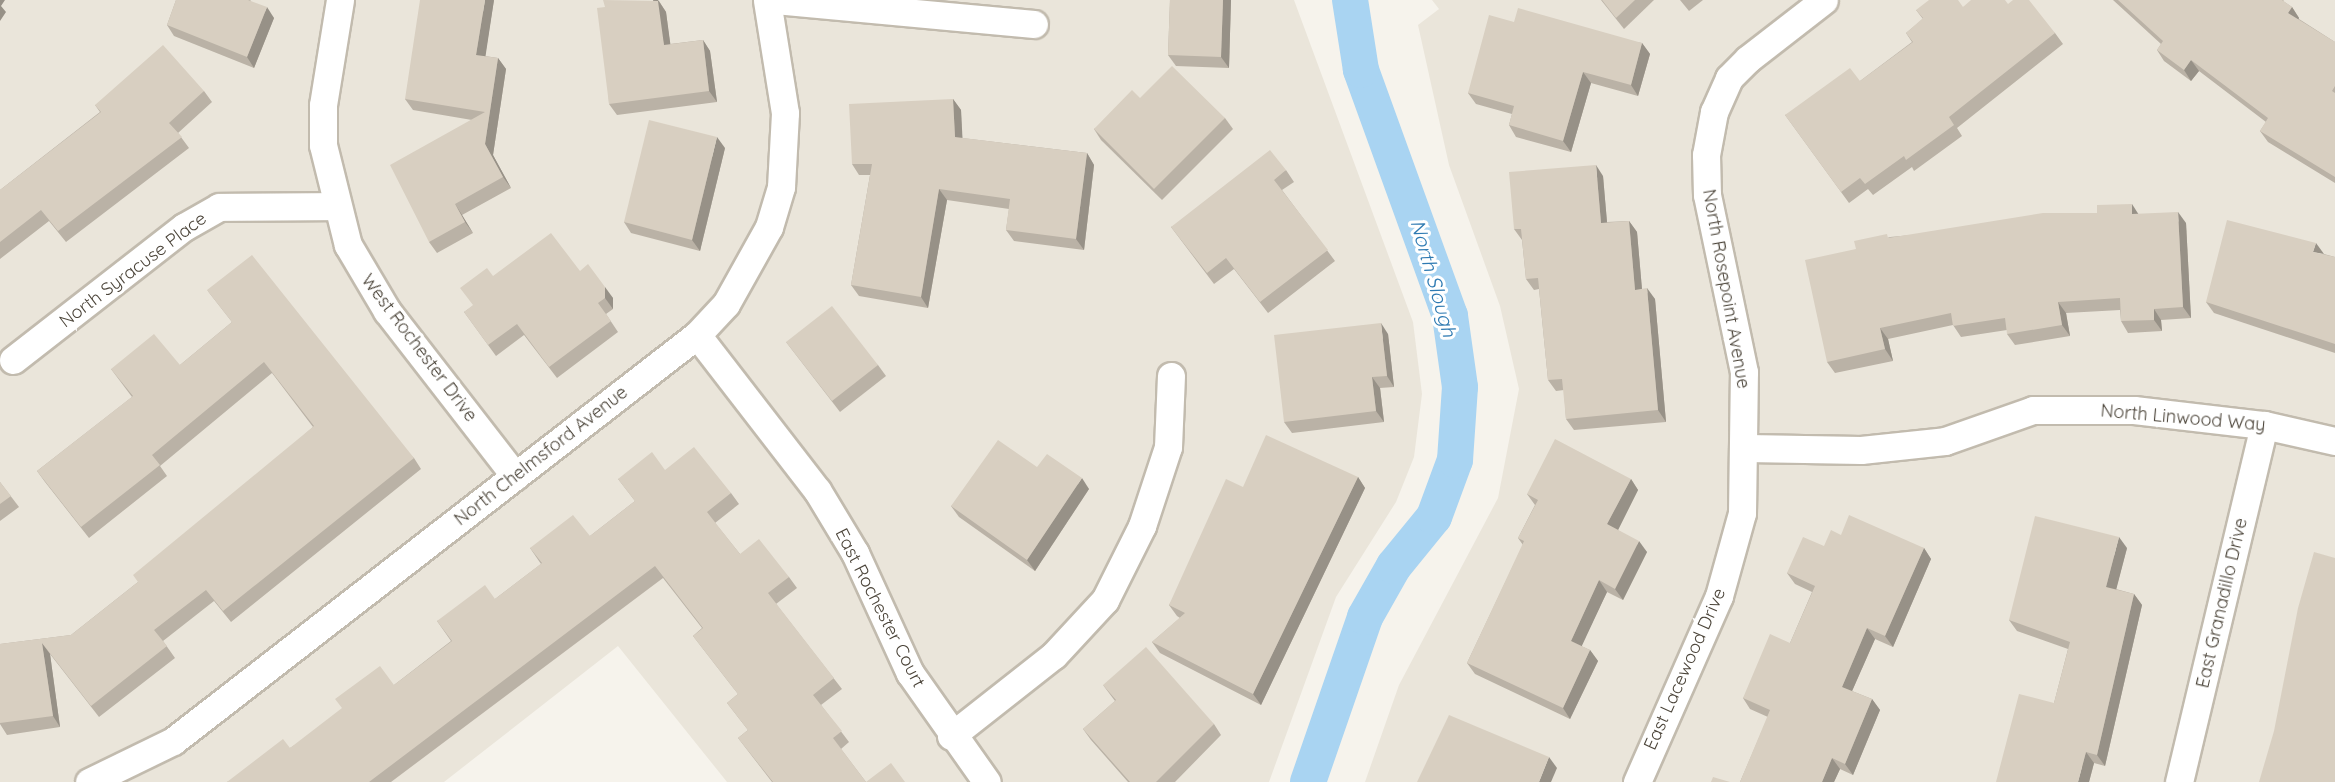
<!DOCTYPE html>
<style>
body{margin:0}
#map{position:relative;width:2335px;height:782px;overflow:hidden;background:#f6f3ec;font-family:Quicksand,sans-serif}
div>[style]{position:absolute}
.residential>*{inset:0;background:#eae5da}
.canal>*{height:36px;margin:-18px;padding:0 18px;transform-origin:18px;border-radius:18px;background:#a9d4f2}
.roads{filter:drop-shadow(2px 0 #c2bbae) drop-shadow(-2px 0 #c2bbae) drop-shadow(0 2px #c2bbae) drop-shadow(0 -2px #c2bbae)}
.street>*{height:27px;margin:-13.5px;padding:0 13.5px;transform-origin:13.5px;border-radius:13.5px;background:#fff}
.wall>*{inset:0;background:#bab2a6}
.shaded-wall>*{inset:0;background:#979187}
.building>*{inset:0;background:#d8cfc1}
span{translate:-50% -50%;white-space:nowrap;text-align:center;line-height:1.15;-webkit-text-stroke:6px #fff;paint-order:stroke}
.street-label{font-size:18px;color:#4b4439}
.water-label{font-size:20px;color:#2e7ab2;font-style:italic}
</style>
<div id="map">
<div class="residential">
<div style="clip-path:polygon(0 0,1294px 0,1413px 322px,1422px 394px,1414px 457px,1396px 502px,1336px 597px,1269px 782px,727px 782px,618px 646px,444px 782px,0 782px)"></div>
<div style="clip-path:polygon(1432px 0,2335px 0,2335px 782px,1365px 782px,1399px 685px,1498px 498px,1519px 389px,1500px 306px,1449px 165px,1418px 25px,1439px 9px)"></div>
</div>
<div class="canal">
<div style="left:1308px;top:782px;width:175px;rotate:-70.9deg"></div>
<div style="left:1365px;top:617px;width:59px;rotate:-60.4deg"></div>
<div style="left:1394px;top:566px;width:63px;rotate:-50.8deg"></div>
<div style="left:1434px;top:517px;width:61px;rotate:-69.8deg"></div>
<div style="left:1455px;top:460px;width:73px;rotate:-86.1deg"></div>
<div style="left:1460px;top:387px;width:72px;rotate:-98deg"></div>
<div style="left:1450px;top:316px;width:262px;rotate:-109.9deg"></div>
<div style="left:1361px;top:70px;width:71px;rotate:-98.9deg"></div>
</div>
<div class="roads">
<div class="street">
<div style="left:340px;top:0;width:106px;rotate:99.2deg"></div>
<div style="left:323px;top:105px;width:40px;rotate:90deg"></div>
<div style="left:323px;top:145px;width:103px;rotate:76deg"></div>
<div style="left:348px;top:245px;width:77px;rotate:59.4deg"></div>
<div style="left:387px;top:311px;width:209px;rotate:52.2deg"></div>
<div style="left:775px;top:0;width:260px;rotate:5.3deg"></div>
<div style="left:697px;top:335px;width:196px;rotate:52.3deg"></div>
<div style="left:817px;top:490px;width:74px;rotate:58.9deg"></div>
<div style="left:855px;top:553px;width:132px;rotate:65.4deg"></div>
<div style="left:910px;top:673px;width:133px;rotate:54.8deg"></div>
<div style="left:13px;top:360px;width:217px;rotate:-37.9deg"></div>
<div style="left:184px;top:227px;width:40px;rotate:-29.7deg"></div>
<div style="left:219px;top:207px;width:115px;rotate:-0.5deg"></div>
<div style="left:1747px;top:448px;width:114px;rotate:1deg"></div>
<div style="left:1861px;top:450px;width:84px;rotate:-6.1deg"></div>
<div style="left:1945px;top:441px;width:93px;rotate:-19.4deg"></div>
<div style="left:2033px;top:410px;width:101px"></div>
<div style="left:2134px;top:410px;width:131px;rotate:6.6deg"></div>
<div style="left:2264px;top:425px;width:73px;rotate:12.7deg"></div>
<div style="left:951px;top:736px;width:131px;rotate:-38.2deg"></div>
<div style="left:1054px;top:655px;width:75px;rotate:-47.2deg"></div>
<div style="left:1105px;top:600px;width:83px;rotate:-63.4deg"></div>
<div style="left:1142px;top:526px;width:83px;rotate:-71.8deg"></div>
<div style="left:1168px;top:447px;width:71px;rotate:-87.6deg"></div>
<div style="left:89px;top:782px;width:93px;rotate:-26deg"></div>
<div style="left:173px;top:741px;width:663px;rotate:-37.77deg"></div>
<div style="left:697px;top:335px;width:42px;rotate:-46.9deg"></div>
<div style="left:726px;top:304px;width:88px;rotate:-60.8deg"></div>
<div style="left:769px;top:227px;width:42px;rotate:-73.3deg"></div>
<div style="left:781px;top:187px;width:74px;rotate:-86.9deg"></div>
<div style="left:785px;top:113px;width:114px;rotate:-99.1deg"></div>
<div style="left:1637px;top:782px;width:203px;rotate:-66.2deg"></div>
<div style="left:1719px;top:596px;width:86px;rotate:-74.5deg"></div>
<div style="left:1742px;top:513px;width:141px;rotate:-89.2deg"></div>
<div style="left:1744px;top:372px;width:181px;rotate:-101.8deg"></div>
<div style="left:1707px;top:195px;width:40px;rotate:-91.4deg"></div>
<div style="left:1706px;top:155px;width:44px;rotate:-79.5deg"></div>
<div style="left:1714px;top:112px;width:37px;rotate:-66deg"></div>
<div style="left:1729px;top:78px;width:27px;rotate:-45deg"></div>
<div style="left:1748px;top:59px;width:96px;rotate:-37.8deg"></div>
<div style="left:2179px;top:782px;width:367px;rotate:-76.6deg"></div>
</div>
</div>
<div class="wall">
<div style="clip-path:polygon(176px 0,251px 0,250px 1px,274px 18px,254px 68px,174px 36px,167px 25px)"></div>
<div style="clip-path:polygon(494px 0,485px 56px,498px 58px,506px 69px,493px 155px,511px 188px,462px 215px,473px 233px,437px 253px,429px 242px,472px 120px,413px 110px,405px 99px)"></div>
<div style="clip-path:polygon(1170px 0,1231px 0,1229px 68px,1176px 66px,1168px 55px)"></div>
<div style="clip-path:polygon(1601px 0,1654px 0,1624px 29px)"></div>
<div style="clip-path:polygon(1680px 0,1703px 0,1689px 11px)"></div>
<div style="clip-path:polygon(2113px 0,2284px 0,2283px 1px,2292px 7px,2299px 18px,2299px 19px,2335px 42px,2335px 183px,2268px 142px,2260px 131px,2266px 122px,2199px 71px,2191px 81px,2164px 61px,2157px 50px,2161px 44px)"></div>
<div style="clip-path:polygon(659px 1px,666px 12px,670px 44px,703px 40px,710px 51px,717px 102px,617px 115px,609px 104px,605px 7px)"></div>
<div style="clip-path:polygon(2008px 4px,2055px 33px,2063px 44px,1957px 128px,1962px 136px,1914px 171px,1912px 167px,1873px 195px,1868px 189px,1849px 203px,1785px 115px,1860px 81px,1912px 42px,1906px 33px,1923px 19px,1916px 10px)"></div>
<div style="clip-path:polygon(1514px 22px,1642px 43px,1650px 54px,1638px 96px,1591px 83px,1571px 152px,1516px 137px,1509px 125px,1512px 114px,1476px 104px,1468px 93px)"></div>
<div style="clip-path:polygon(204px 91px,212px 102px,178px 133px,189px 148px,66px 242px,49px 221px,0 259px,0 190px,100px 112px,95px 105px)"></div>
<div style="clip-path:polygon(1140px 98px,1225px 118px,1233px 129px,1162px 200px,1101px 140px,1094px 129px)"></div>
<div style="clip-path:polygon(953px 99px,961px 110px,962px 138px,1087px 153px,1094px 165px,1084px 250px,1014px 241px,1006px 230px,1009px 209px,947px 200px,928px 308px,859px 296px,851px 285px,870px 175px,859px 175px,852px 164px)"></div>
<div style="clip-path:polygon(725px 148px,700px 251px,631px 233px,624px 222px)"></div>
<div style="clip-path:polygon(1286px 170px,1294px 182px,1282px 190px,1335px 261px,1268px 313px,1234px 269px,1214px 284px,1171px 227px)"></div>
<div style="clip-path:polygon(1603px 176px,1607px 222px,1629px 221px,1637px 232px,1642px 289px,1655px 299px,1666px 422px,1574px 430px,1566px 419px,1564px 390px,1556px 391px,1548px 380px,1539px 289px,1534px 290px,1526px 279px,1522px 240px,1514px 229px)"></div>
<div style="clip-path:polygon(2139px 214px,2186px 223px,2191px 318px,2161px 320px,2162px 331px,2128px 333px,2121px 321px,2120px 310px,2066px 313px,2070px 336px,2015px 345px,2007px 334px,2007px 330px,1961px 337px,1953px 325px,1888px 339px,1893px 361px,1835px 373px,1827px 362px,1856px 249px,1890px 237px)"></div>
<div style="clip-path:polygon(2324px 254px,2335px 257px,2335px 353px,2214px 313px,2206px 302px)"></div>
<div style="clip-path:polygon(580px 271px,613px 298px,613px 309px,606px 314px,618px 332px,557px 378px,524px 335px,496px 356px,464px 312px,473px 306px,493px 276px)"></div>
<div style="clip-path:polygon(207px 290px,414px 458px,421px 469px,231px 622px,214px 601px,163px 641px,175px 658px,99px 717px,50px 654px,60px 727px,7px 735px,0 724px,0 644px,71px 635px,138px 582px,313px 427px,272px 373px,160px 466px,167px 476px,89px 538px,45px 482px,37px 471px,132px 397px,111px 369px,180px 365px,232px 322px)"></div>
<div style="clip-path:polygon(1388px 334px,1394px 387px,1380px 388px,1384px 422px,1292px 433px,1284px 422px)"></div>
<div style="clip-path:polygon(786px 342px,878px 365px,886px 376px,840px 412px)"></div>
<div style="clip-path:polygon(1037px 467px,1089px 489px,1035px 571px,959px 517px,951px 506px)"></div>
<div style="clip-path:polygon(665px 470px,731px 493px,739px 504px,715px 523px,740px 554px,789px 577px,797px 588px,776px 604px,842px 689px,821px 705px,849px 742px,841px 749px,866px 782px,905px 782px,772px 782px,738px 738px,748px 730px,727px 703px,738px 694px,693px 636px,702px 628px,663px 578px,391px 782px,227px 782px,290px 748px,394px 685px,451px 641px,437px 621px,495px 599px,541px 564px,530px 548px,590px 536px,635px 501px,618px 479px)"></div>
<div style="clip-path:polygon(1358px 477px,1365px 488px,1261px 705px,1160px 653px,1152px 642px,1180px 618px,1177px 616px,1169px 605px,1243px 487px)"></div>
<div style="clip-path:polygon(1631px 479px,1638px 490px,1618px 530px,1647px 552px,1623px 600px,1607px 592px,1581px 646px,1590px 650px,1598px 661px,1570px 719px,1475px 674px,1467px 663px,1523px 545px,1518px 538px,1535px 505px,1527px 494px)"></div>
<div style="clip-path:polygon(0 482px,19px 507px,0 521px)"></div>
<div style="clip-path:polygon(1841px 535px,1924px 548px,1931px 559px,1893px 647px,1875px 639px,1852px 691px,1872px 699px,1880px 710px,1853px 775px,1840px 769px,1834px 782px,1740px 782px,1768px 717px,1750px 709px,1743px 698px,1790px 643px,1812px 592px,1795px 584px,1787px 573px)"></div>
<div style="clip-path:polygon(2127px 548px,2116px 589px,2134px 594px,2142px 605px,2105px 766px,2094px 763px,2089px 782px,2054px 703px,2068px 649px,2017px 631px,2009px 620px)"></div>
<div style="clip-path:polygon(1103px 685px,1214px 724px,1221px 735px,1175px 782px,1128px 782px,1091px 740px,1083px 729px,1115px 701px)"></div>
</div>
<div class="shaded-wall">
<div style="clip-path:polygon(0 0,5px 0,1px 6px,6px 12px,0 21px)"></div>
<div style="clip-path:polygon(485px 0,494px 0,484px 66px,476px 55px)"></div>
<div style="clip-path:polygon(653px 0,658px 0,666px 12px,672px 56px,664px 45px)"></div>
<div style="clip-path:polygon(1223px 0,1231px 0,1229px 68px,1221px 57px)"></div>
<div style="clip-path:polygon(267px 7px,274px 18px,254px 68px,247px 57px)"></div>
<div style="clip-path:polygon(2292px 7px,2299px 18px,2295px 24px,2288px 13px)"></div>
<div style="clip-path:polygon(703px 40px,710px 51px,717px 102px,709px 91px)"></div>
<div style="clip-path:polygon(1642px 43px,1650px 54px,1638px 96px,1631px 85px)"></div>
<div style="clip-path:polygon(498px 58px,506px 69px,493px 155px,511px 188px,503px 177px,485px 144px)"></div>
<div style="clip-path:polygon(2191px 60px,2199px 71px,2191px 81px,2184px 70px)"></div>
<div style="clip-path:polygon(1583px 72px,1591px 83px,1571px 152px,1563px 141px)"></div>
<div style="clip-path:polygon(953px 99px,961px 110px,963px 148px,955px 137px)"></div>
<div style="clip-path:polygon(717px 137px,725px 148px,700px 251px,692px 240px)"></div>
<div style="clip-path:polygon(1087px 153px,1094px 165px,1084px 250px,1076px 239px)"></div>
<div style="clip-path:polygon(1596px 165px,1603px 176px,1608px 234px,1601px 223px)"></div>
<div style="clip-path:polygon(939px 189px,947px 200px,928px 308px,921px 297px)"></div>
<div style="clip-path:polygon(455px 204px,462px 215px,473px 233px,465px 222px)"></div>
<div style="clip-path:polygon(2132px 204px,2139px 215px,2132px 214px)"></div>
<div style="clip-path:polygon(2178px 212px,2186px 223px,2191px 318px,2183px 307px)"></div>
<div style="clip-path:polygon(1629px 221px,1637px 232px,1643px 301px,1635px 290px)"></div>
<div style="clip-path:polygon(2316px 243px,2324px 254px,2313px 252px)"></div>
<div style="clip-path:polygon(605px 287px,613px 298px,613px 309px,605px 298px)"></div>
<div style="clip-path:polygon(1647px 288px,1655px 299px,1666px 422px,1658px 410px)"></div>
<div style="clip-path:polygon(2058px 302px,2066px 313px,2070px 336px,2062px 325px)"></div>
<div style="clip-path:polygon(2154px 309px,2161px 320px,2162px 331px,2154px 320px)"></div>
<div style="clip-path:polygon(1381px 323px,1388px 334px,1394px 387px,1387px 376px)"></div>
<div style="clip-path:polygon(1880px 328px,1888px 339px,1893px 361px,1885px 349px)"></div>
<div style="clip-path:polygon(1372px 377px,1380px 388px,1384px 422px,1376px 411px)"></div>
<div style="clip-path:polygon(1358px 477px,1365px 488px,1261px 705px,1253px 694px)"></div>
<div style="clip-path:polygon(1082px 478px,1089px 489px,1035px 571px,1027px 560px)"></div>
<div style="clip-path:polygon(1631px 479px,1638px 490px,1615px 536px,1607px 524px)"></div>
<div style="clip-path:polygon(2119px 537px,2127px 548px,2114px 598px,2106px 587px)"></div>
<div style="clip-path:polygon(1639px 541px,1647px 552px,1623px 600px,1615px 589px)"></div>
<div style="clip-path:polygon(1924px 548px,1931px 559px,1893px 647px,1885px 636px)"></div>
<div style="clip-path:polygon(1599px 580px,1607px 592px,1579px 652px,1571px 641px)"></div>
<div style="clip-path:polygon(2134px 594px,2142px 605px,2105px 766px,2097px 755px)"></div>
<div style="clip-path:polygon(1867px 628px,1875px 639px,1849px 698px,1842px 687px)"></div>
<div style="clip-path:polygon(42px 643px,50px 654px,60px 727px,53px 716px)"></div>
<div style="clip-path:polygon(1590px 650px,1598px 661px,1570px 719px,1563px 708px)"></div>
<div style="clip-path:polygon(1872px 699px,1880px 710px,1853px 775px,1845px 764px)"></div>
<div style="clip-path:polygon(2086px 752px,2094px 763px,2089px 782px,2078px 782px)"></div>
<div style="clip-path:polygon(1549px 757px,1557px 768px,1551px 782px,1539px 782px)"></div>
<div style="clip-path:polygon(1832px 758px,1840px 769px,1834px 782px,1822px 782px)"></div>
</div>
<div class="building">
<div style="clip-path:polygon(176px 0,248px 0,267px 7px,247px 57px,167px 25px)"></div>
<div style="clip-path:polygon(420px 0,485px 0,476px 55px,498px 58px,485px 144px,503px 177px,455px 204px,465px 222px,429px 242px,390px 165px,485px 112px,405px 99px)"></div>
<div style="clip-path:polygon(603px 0,658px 1px,664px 45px,703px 40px,709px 91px,609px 104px,597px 8px,605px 7px)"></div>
<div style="clip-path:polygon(1170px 0,1223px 0,1221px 57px,1168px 55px)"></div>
<div style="clip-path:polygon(1602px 0,1635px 0,1616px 18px)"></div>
<div style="clip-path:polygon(1929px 0,1958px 0,1963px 7px,1971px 0,2005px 0,2008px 4px,2013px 0,2029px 0,2055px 33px,1949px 117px,1954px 125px,1906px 160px,1904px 156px,1865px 184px,1860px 178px,1841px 192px,1785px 115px,1850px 68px,1860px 81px,1913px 42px,1906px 33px,1923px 18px,1916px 10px)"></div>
<div style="clip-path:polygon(2118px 0,2282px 0,2292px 7px,2288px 13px,2335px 42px,2335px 86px,2332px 91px,2335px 93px,2335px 177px,2260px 131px,2268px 118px,2191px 60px,2184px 70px,2157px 50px,2163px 41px)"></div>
<div style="clip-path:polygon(1518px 8px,1642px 43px,1631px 85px,1583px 72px,1563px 141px,1509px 125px,1514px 106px,1468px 93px,1489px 15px,1514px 22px)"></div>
<div style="clip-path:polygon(163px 45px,204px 91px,169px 123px,182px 137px,58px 231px,41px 210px,0 242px,0 190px,101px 112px,95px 105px)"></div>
<div style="clip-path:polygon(1172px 66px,1225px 118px,1154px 189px,1094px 129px,1132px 90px,1140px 98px)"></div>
<div style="clip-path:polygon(953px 99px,955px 137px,1087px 153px,1076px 239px,1006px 230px,1010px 199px,939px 189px,921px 297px,851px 285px,872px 164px,852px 164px,849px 104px)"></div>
<div style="clip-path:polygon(649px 120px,717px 137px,692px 240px,624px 222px)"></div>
<div style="clip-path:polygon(1270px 150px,1286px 170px,1274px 180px,1328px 250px,1260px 302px,1226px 258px,1207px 273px,1171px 227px)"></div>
<div style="clip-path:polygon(1596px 165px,1601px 223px,1629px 221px,1635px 290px,1647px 288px,1658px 410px,1566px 419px,1562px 379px,1548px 380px,1538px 278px,1526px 279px,1521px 229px,1514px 229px,1509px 172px)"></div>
<div style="clip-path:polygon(2132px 204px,2132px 214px,2178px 212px,2183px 307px,2154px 309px,2154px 320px,2121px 321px,2120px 298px,2058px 302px,2062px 325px,2007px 334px,2005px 318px,1953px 326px,1951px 313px,1880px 328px,1885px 349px,1827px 362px,1805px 260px,1856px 249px,1854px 241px,1887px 234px,1888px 238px,2043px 213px,2097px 213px,2097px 205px)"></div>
<div style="clip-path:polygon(2227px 220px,2316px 243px,2313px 252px,2335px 257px,2335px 344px,2206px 302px)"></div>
<div style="clip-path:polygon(551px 233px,580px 271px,588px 264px,605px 287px,605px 298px,598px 303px,611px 321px,549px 367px,517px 324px,488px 345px,464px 312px,473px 305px,460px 288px,487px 268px,493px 276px)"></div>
<div style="clip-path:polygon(252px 255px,414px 458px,223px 611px,206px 590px,154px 630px,167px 646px,91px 706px,42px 643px,53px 716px,0 723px,0 644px,71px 635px,138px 582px,133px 575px,314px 426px,264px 362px,152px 455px,160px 465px,81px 527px,37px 471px,133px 396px,111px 369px,154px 334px,180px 365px,232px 322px,207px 290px)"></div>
<div style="clip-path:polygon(832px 306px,878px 365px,832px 401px,786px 342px)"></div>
<div style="clip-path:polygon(1381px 323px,1387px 376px,1372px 377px,1376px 411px,1284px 422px,1274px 335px)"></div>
<div style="clip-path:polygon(1266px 435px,1358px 477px,1253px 694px,1152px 642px,1185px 613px,1169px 605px,1226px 479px,1243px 487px)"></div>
<div style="clip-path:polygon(1555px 439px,1631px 479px,1607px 524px,1639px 541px,1615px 589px,1599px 580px,1571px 641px,1590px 650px,1563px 708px,1467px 663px,1524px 541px,1518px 538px,1538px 500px,1527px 494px)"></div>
<div style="clip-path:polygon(998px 440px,1037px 467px,1047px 454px,1082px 478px,1027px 560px,951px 506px)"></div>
<div style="clip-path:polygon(694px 447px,731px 493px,707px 512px,740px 554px,759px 539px,789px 577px,768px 593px,834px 678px,813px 695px,842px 731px,833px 738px,866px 782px,891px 763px,905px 782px,773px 782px,738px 738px,748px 730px,727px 703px,738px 694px,693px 636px,703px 628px,655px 566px,369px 782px,227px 782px,283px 739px,290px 748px,342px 708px,335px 699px,380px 666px,394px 685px,452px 641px,437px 621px,485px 585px,495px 599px,542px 563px,530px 548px,573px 515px,590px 536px,635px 501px,618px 479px,652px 452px,665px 470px)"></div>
<div style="clip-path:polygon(0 482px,11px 496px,0 504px)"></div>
<div style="clip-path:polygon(1849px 515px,1924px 548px,1885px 636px,1867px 628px,1842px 687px,1872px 699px,1845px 764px,1832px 758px,1822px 782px,1740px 782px,1770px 710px,1743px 698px,1770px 634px,1790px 643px,1815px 586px,1787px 573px,1803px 537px,1824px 546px,1831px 530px,1841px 535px)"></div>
<div style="clip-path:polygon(2035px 516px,2119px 537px,2106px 587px,2134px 594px,2097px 755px,2086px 752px,2078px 782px,1996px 782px,2019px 694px,2054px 703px,2070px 642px,2009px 620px)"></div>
<div style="clip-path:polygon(2314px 552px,2335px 558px,2335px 782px,2259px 782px,2274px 731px,2298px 608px)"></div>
<div style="clip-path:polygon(1146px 647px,1214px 724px,1156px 782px,1130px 782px,1083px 729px,1116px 700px,1103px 685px)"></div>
<div style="clip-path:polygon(1449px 715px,1549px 757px,1539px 782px,1417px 782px)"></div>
<div style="clip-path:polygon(1713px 777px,1730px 782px,1711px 782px)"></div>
</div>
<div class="street-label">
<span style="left:133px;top:270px;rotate:-37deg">North Syracuse Place</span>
<span style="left:1726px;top:289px;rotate:80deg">North Rosepoint Avenue</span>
<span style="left:419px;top:348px;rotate:53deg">West Rochester Drive</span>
<span style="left:2183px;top:418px;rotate:5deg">North Linwood Way</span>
<span style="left:541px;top:456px;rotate:-38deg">North Chelmsford Avenue</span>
<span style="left:2222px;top:603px;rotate:-77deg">East Granadillo Drive</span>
<span style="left:880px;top:608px;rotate:63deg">East Rochester Court</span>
<span style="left:1685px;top:669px;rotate:-66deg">East Lacewood Drive</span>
</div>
<div class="water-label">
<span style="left:1434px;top:278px;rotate:74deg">North Slough</span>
</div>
</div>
